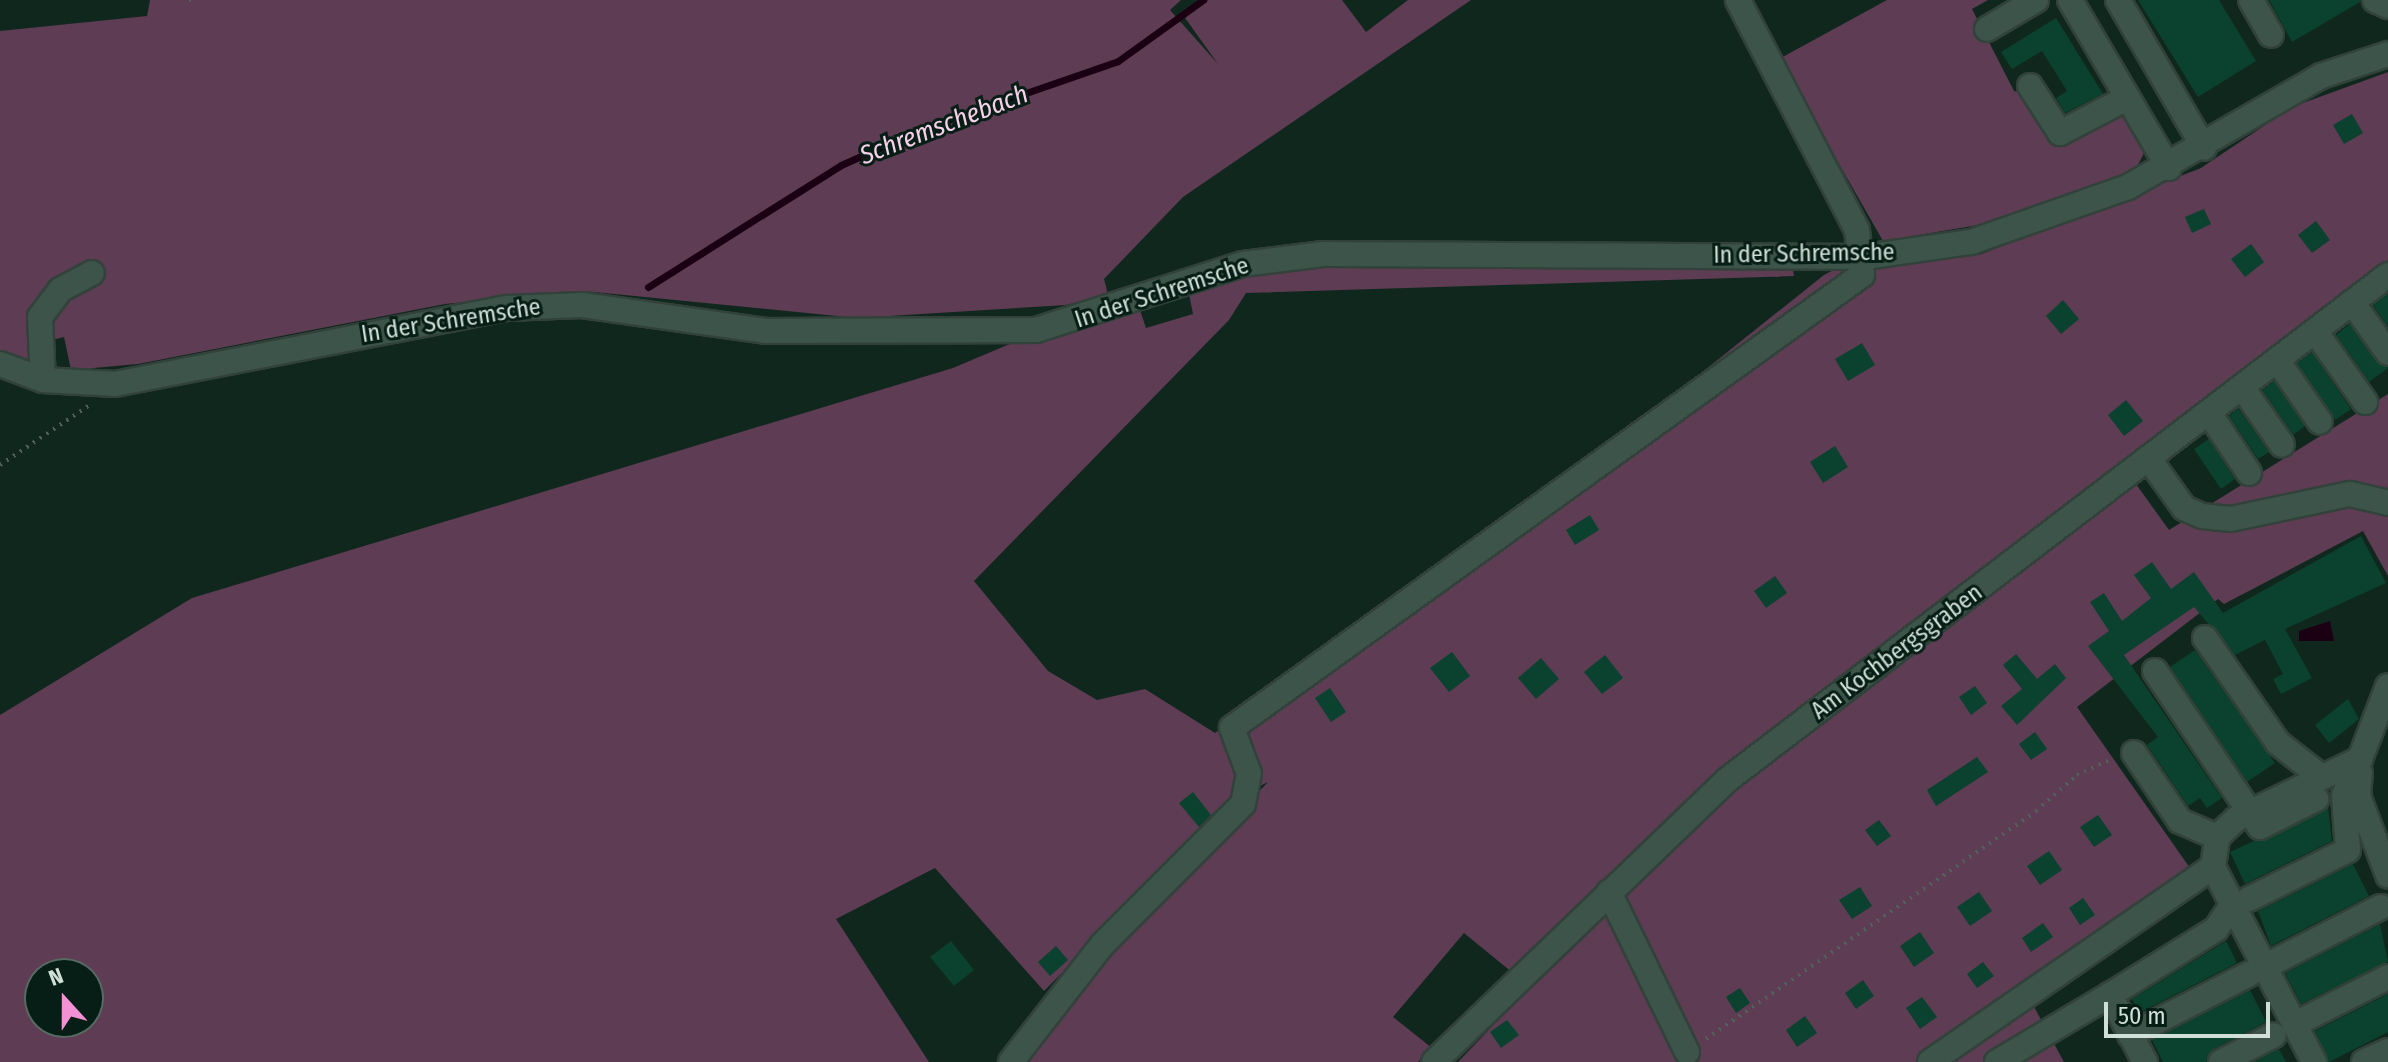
<!DOCTYPE html>
<style>
body{margin:0}
#map{position:relative;width:2388px;height:1062px;overflow:hidden;background:#10271e;font-family:"Fira Sans Condensed",sans-serif}
div>[style]{position:absolute}
.green>*{inset:0;background:#5e3c53}
.water>*{inset:0;background:#1a0012}
.stream>*{height:7px;margin:-3.5px;padding:0 3.5px;transform-origin:3.5px;border-radius:3.5px;background:#1a0012}
.building>*{inset:0;background:#0b412f}
.path>*{height:4px;margin-top:-2px;transform-origin:0;background:repeating-linear-gradient(90deg,#4f635b 0 2px,transparent 0 8px)}
.roads{filter:drop-shadow(2px 0 #32423a) drop-shadow(-2px 0 #32423a) drop-shadow(0 2px #32423a) drop-shadow(0 -2px #32423a)}
.minor>*{height:24px;margin:-12px;padding:0 12px;transform-origin:12px;border-radius:12px;background:#3c544a}
span{translate:-50% -50%;white-space:nowrap;text-align:center;line-height:1.15;-webkit-text-stroke:6px #061e15;paint-order:stroke}
.street-label{font-size:24px;color:#d1dfd9}
.water-label{font-size:26px;color:#f8d0e9;font-style:italic}
.north{position:absolute;left:24px;top:958px;width:80px;height:80px;box-sizing:border-box;background:#061e15;border:2px solid #576b63;border-radius:50%;rotate:339deg;font-size:22px;font-weight:700;line-height:32px;text-align:center;color:#d1dfd9}
.north::after{content:'';display:block;margin:auto;width:28px;height:36px;background:#f491d4;clip-path:polygon(50% 0,100% 100%,50% 72%,0 100%)}
.scale{position:absolute;left:2104px;top:1002px;width:166px;height:36px;box-sizing:border-box;border:4px solid #d1dfd9;border-top:0;padding-left:10px;font-size:24px;line-height:28px;white-space:nowrap;color:#d1dfd9;-webkit-text-stroke:6px #061e15;paint-order:stroke}
</style>
<div id="map">
<div class="green">
<div style="clip-path:polygon(150px 0,1181px 0,1170px 10px,1218px 64px,1183px 15px,1203px 0,1342px 0,1366px 32px,1408px 0,1471px 0,1183px 197px,1104px 279px,1108px 295px,1066px 305px,857px 318px,584px 291px,445px 304px,138px 364px,71px 370px,64px 337px,37px 344px,34px 366px,0 356px,0 31px,147px 16px)"></div>
<div style="clip-path:polygon(1887px 0,1988px 0,1972px 9px,2014px 91px,2028px 94px,2056px 144px,2120px 111px,2144px 153px,2136px 169px,2026px 217px,1883px 241px,1779px 59px)"></div>
<div style="clip-path:polygon(evenodd,2388px 72px,2388px 262px,2123px 466px,2169px 530px,2388px 394px,2388px 576px,2363px 531px,2224px 604px,2218px 599px,2077px 707px,2204px 888px,2032px 1003px,2064px 1062px,1458px 1062px,1530px 987px,1464px 933px,1393px 1017px,1432px 1048px,1418px 1062px,1022px 1062px,1106px 953px,1268px 782px,1233px 799px,1044px 991px,935px 868px,836px 919px,929px 1062px,0 1062px,0 715px,192px 598px,953px 368px,1019px 340px,1140px 310px,1146px 328px,1193px 314px,1189px 294px,1243px 275px,1293px 267px,1792px 263px,1794px 276px,1246px 293px,1229px 320px,974px 581px,1048px 671px,1097px 700px,1145px 689px,1215px 733px,1656px 409px,1824px 275px,1847px 263px,1979px 255px,2201px 168px,2292px 107px,2388px 72px,40px 974px,88px 974px,88px 1022px,40px 1022px,40px 974px)"></div>
</div>
<div class="water">
<div style="clip-path:polygon(2330px 621px,2334px 641px,2299px 641px,2299px 631px)"></div>
</div>
<div class="stream">
<div style="left:648px;top:287px;width:228px;rotate:-32.3deg"></div>
<div style="left:841px;top:165px;width:89px;rotate:-24deg"></div>
<div style="left:922px;top:129px;width:207px;rotate:-19.1deg"></div>
<div style="left:1118px;top:61px;width:105px;rotate:-35.7deg"></div>
</div>
<div class="building">
<div style="clip-path:polygon(2138px 0,2219px 0,2256px 61px,2198px 97px)"></div>
<div style="clip-path:polygon(2269px 0,2360px 0,2360px 2px,2292px 42px)"></div>
<div style="clip-path:polygon(2056px 18px,2103px 94px,2065px 113px,2056px 98px,2067px 91px,2042px 51px,2012px 69px,2001px 52px)"></div>
<div style="clip-path:polygon(2352px 114px,2363px 133px,2344px 144px,2333px 125px)"></div>
<div style="clip-path:polygon(2204px 209px,2211px 224px,2192px 233px,2185px 217px)"></div>
<div style="clip-path:polygon(2316px 221px,2330px 240px,2312px 253px,2298px 235px)"></div>
<div style="clip-path:polygon(2251px 244px,2264px 262px,2245px 277px,2231px 259px)"></div>
<div style="clip-path:polygon(2388px 294px,2388px 327px,2373px 305px)"></div>
<div style="clip-path:polygon(2063px 300px,2079px 319px,2061px 334px,2046px 316px)"></div>
<div style="clip-path:polygon(2349px 324px,2388px 368px,2369px 382px,2336px 335px)"></div>
<div style="clip-path:polygon(1862px 343px,1875px 365px,1848px 381px,1835px 359px)"></div>
<div style="clip-path:polygon(2312px 352px,2351px 409px,2335px 420px,2297px 363px)"></div>
<div style="clip-path:polygon(2274px 381px,2305px 426px,2293px 435px,2262px 390px)"></div>
<div style="clip-path:polygon(2126px 400px,2143px 421px,2124px 436px,2108px 415px)"></div>
<div style="clip-path:polygon(2238px 408px,2269px 452px,2258px 459px,2229px 416px)"></div>
<div style="clip-path:polygon(2209px 439px,2235px 479px,2221px 489px,2194px 449px)"></div>
<div style="clip-path:polygon(1835px 446px,1848px 467px,1823px 483px,1810px 462px)"></div>
<div style="clip-path:polygon(1590px 515px,1599px 530px,1575px 545px,1566px 530px)"></div>
<div style="clip-path:polygon(2361px 536px,2386px 583px,2285px 629px,2312px 678px,2281px 694px,2273px 679px,2283px 674px,2265px 640px,2235px 655px,2194px 607px,2124px 655px,2222px 798px,2207px 808px,2200px 798px,2188px 806px,2147px 745px,2158px 737px,2088px 646px,2109px 631px,2090px 602px,2104px 593px,2122px 621px,2151px 598px,2134px 575px,2152px 562px,2171px 589px,2194px 572px,2223px 613px)"></div>
<div style="clip-path:polygon(1775px 576px,1787px 593px,1766px 608px,1754px 591px)"></div>
<div style="clip-path:polygon(2195px 650px,2275px 763px,2247px 782px,2170px 667px)"></div>
<div style="clip-path:polygon(1452px 652px,1470px 676px,1449px 692px,1430px 668px)"></div>
<div style="clip-path:polygon(2016px 654px,2037px 679px,2055px 664px,2066px 678px,2017px 725px,2001px 706px,2022px 689px,2003px 665px)"></div>
<div style="clip-path:polygon(1605px 655px,1623px 678px,1602px 694px,1584px 672px)"></div>
<div style="clip-path:polygon(1541px 658px,1559px 679px,1536px 699px,1518px 678px)"></div>
<div style="clip-path:polygon(1975px 686px,1987px 703px,1971px 715px,1959px 697px)"></div>
<div style="clip-path:polygon(1330px 688px,1346px 712px,1331px 722px,1315px 698px)"></div>
<div style="clip-path:polygon(2348px 699px,2359px 719px,2329px 743px,2315px 725px)"></div>
<div style="clip-path:polygon(2035px 732px,2047px 749px,2031px 760px,2019px 744px)"></div>
<div style="clip-path:polygon(1977px 757px,1988px 772px,1936px 806px,1927px 790px)"></div>
<div style="clip-path:polygon(1193px 792px,1211px 815px,1199px 827px,1179px 803px)"></div>
<div style="clip-path:polygon(2328px 807px,2332px 841px,2245px 884px,2230px 852px)"></div>
<div style="clip-path:polygon(2098px 815px,2112px 835px,2094px 847px,2080px 827px)"></div>
<div style="clip-path:polygon(1879px 820px,1891px 836px,1877px 846px,1865px 830px)"></div>
<div style="clip-path:polygon(2049px 851px,2062px 870px,2040px 885px,2027px 866px)"></div>
<div style="clip-path:polygon(2353px 864px,2369px 896px,2271px 946px,2258px 911px)"></div>
<div style="clip-path:polygon(1860px 887px,1872px 906px,1852px 919px,1839px 900px)"></div>
<div style="clip-path:polygon(1979px 892px,1992px 911px,1970px 926px,1957px 907px)"></div>
<div style="clip-path:polygon(2083px 898px,2095px 915px,2080px 925px,2069px 908px)"></div>
<div style="clip-path:polygon(2043px 923px,2053px 937px,2031px 952px,2022px 938px)"></div>
<div style="clip-path:polygon(2380px 924px,2388px 962px,2301px 1004px,2285px 973px)"></div>
<div style="clip-path:polygon(1920px 932px,1934px 953px,1914px 967px,1900px 946px)"></div>
<div style="clip-path:polygon(951px 941px,974px 970px,954px 986px,930px 957px)"></div>
<div style="clip-path:polygon(2226px 941px,2237px 963px,2139px 1013px,2132px 999px)"></div>
<div style="clip-path:polygon(1056px 946px,1068px 960px,1050px 976px,1038px 962px)"></div>
<div style="clip-path:polygon(1983px 962px,1994px 976px,1977px 988px,1967px 974px)"></div>
<div style="clip-path:polygon(1863px 980px,1874px 996px,1856px 1009px,1845px 993px)"></div>
<div style="clip-path:polygon(1740px 988px,1750px 1003px,1736px 1013px,1726px 997px)"></div>
<div style="clip-path:polygon(2250px 990px,2266px 1022px,2214px 1049px,2206px 1062px,2163px 1062px,2152px 1040px)"></div>
<div style="clip-path:polygon(2388px 994px,2388px 1032px,2329px 1062px,2315px 1031px)"></div>
<div style="clip-path:polygon(1922px 997px,1937px 1017px,1920px 1029px,1906px 1008px)"></div>
<div style="clip-path:polygon(1805px 1016px,1817px 1033px,1797px 1047px,1786px 1030px)"></div>
<div style="clip-path:polygon(1507px 1020px,1519px 1035px,1501px 1048px,1490px 1032px)"></div>
<div style="clip-path:polygon(2279px 1049px,2286px 1062px,2254px 1062px)"></div>
</div>
<div class="path">
<div style="left:189px;top:0;width:2px"></div>
<div style="left:0;top:465px;width:110px;rotate:-33.8deg"></div>
<div style="left:1706px;top:1039px;width:401px;rotate:-34.6deg"></div>
<div style="left:2036px;top:811px;width:55px;rotate:-41.3deg"></div>
<div style="left:2077px;top:775px;width:38px;rotate:-25deg"></div>
</div>
<div class="roads">
<div class="minor">
<div style="left:2070px;top:0;width:195px;rotate:59.5deg"></div>
<div style="left:2118px;top:0;width:171px;rotate:59.8deg"></div>
<div style="left:2251px;top:0;width:40px;rotate:60.3deg"></div>
<div style="left:2375px;top:0;width:14px;rotate:25deg"></div>
<div style="left:1987px;top:29px;width:57px;rotate:-30.6deg"></div>
<div style="left:2030px;top:86px;width:56px;rotate:57.4deg"></div>
<div style="left:2060px;top:133px;width:76px;rotate:-27.6deg"></div>
<div style="left:2352px;top:302px;width:62px;rotate:54.8deg"></div>
<div style="left:2315px;top:331px;width:87px;rotate:54.8deg"></div>
<div style="left:2277px;top:360px;width:75px;rotate:55.3deg"></div>
<div style="left:0;top:364px;width:46px;rotate:20.4deg"></div>
<div style="left:43px;top:380px;width:72px;rotate:3.2deg"></div>
<div style="left:115px;top:384px;width:399px;rotate:-11deg"></div>
<div style="left:507px;top:308px;width:75px;rotate:-2.3deg"></div>
<div style="left:582px;top:305px;width:187px;rotate:8deg"></div>
<div style="left:767px;top:331px;width:269px;rotate:-0.2deg"></div>
<div style="left:1036px;top:330px;width:217px;rotate:-17.7deg"></div>
<div style="left:1243px;top:264px;width:81px;rotate:-7.1deg"></div>
<div style="left:1323px;top:254px;width:542px;rotate:0.32deg"></div>
<div style="left:1865px;top:257px;width:107px;rotate:-8.1deg"></div>
<div style="left:1971px;top:242px;width:166px;rotate:-19.3deg"></div>
<div style="left:2128px;top:187px;width:223px;rotate:-29.9deg"></div>
<div style="left:2321px;top:76px;width:71px;rotate:-18.2deg"></div>
<div style="left:43px;top:380px;width:63px;rotate:-92.7deg"></div>
<div style="left:40px;top:317px;width:34px;rotate:-53deg"></div>
<div style="left:60px;top:290px;width:36px;rotate:-28deg"></div>
<div style="left:2242px;top:387px;width:70px;rotate:55.4deg"></div>
<div style="left:2209px;top:413px;width:72px;rotate:56.3deg"></div>
<div style="left:2149px;top:459px;width:60px;rotate:54.5deg"></div>
<div style="left:2184px;top:508px;width:20px;rotate:24deg"></div>
<div style="left:2202px;top:516px;width:29px;rotate:6deg"></div>
<div style="left:2231px;top:519px;width:122px;rotate:-11.9deg"></div>
<div style="left:2350px;top:494px;width:39px;rotate:13deg"></div>
<div style="left:2205px;top:638px;width:128px;rotate:55.2deg"></div>
<div style="left:2278px;top:743px;width:52px;rotate:38deg"></div>
<div style="left:2155px;top:671px;width:188px;rotate:56.1deg"></div>
<div style="left:2260px;top:827px;width:63px;rotate:-26.6deg"></div>
<div style="left:2134px;top:753px;width:82px;rotate:55.9deg"></div>
<div style="left:2180px;top:821px;width:40px;rotate:23.4deg"></div>
<div style="left:2360px;top:773px;width:23px;rotate:95deg"></div>
<div style="left:2358px;top:796px;width:85px;rotate:69.2deg"></div>
<div style="left:2213px;top:867px;width:220px;rotate:62.6deg"></div>
<div style="left:1609px;top:892px;width:178px;rotate:64deg"></div>
<div style="left:2249px;top:899px;width:110px;rotate:-26.3deg"></div>
<div style="left:2348px;top:850px;width:55px;rotate:-94.2deg"></div>
<div style="left:2344px;top:795px;width:39px;rotate:-66deg"></div>
<div style="left:2266px;top:966px;width:129px;rotate:-27.2deg"></div>
<div style="left:2295px;top:1024px;width:104px;rotate:-26.8deg"></div>
<div style="left:2130px;top:1035px;width:134px;rotate:-27.1deg"></div>
<div style="left:1011px;top:1062px;width:148px;rotate:-52.1deg"></div>
<div style="left:1102px;top:945px;width:199px;rotate:-45deg"></div>
<div style="left:1243px;top:804px;width:31px;rotate:-79deg"></div>
<div style="left:1249px;top:774px;width:49px;rotate:-110.3deg"></div>
<div style="left:1232px;top:728px;width:776px;rotate:-35.72deg"></div>
<div style="left:1862px;top:275px;width:45px;rotate:-96.3deg"></div>
<div style="left:1857px;top:230px;width:259px;rotate:-117.4deg"></div>
<div style="left:1434px;top:1062px;width:407px;rotate:-43.9deg"></div>
<div style="left:1727px;top:780px;width:832px;rotate:-37.38deg"></div>
<div style="left:1930px;top:1062px;width:344px;rotate:-34.6deg"></div>
<div style="left:2213px;top:867px;width:30px;rotate:-82deg"></div>
<div style="left:2217px;top:837px;width:26px;rotate:-43deg"></div>
<div style="left:2236px;top:819px;width:138px;rotate:-25.8deg"></div>
<div style="left:2360px;top:759px;width:78px;rotate:-69deg"></div>
<div style="left:1997px;top:1062px;width:131px;rotate:-30.7deg"></div>
<div style="left:2145px;top:1062px;width:76px;rotate:-117.6deg"></div>
<div style="left:2110px;top:995px;width:125px;rotate:-31.9deg"></div>
<div style="left:2216px;top:929px;width:29px;rotate:-56deg"></div>
<div style="left:2221px;top:1062px;width:59px;rotate:-27deg"></div>
<div style="left:2364px;top:1062px;width:26px;rotate:-25deg"></div>
</div>
</div>
<div class="street-label">
<span style="left:1804px;top:254px;rotate:-1deg">In der Schremsche</span>
<span style="left:1162px;top:293px;rotate:-18deg">In der Schremsche</span>
<span style="left:451px;top:321px;rotate:-9deg">In der Schremsche</span>
<span style="left:1897px;top:652px;rotate:-37deg">Am Kochbergsgraben</span>
</div>
<div class="water-label">
<span style="left:944px;top:125px;rotate:-21deg">Schremschebach</span>
</div>
<div class="north">N</div>
<div class="scale">50 m</div>
</div>
